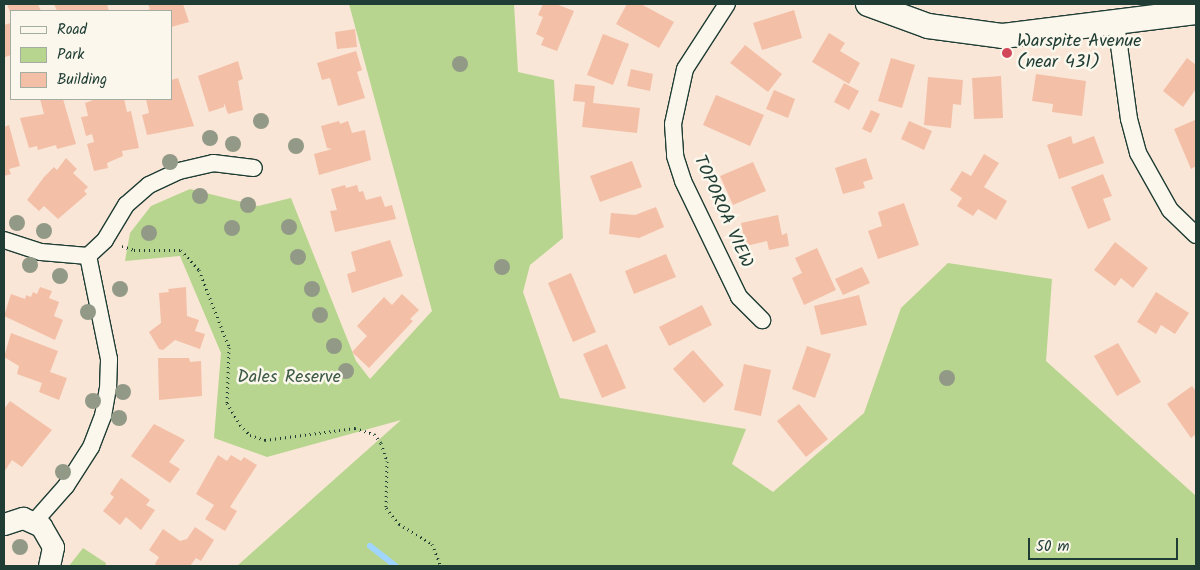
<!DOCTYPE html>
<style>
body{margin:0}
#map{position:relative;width:1200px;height:570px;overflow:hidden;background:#f9e6d7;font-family:Kalam,sans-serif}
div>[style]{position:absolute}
.green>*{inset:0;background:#b7d58e}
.stream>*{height:6px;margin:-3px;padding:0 3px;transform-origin:3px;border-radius:3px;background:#a0d5ff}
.building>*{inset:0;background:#f4bfa7}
.path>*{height:3px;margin-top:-1.5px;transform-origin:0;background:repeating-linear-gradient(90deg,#1f3d34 0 1px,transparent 0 5px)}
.roads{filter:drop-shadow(1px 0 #1f3d34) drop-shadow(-1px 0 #1f3d34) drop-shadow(0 1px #1f3d34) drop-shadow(0 -1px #1f3d34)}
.minor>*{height:16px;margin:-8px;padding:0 8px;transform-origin:8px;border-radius:8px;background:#fbf7ec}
.tertiary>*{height:21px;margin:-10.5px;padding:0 10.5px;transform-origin:10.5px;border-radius:10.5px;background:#fbf7ec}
.secondary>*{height:24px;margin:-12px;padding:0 12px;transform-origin:12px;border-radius:12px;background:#fbf7ec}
.trees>*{width:16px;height:16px;margin:-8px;border-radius:50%;background:#929a87}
.dots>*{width:14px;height:14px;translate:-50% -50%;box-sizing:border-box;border:2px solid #fbf7ec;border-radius:50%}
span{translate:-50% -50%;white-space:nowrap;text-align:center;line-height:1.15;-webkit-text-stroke:5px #fbf7ec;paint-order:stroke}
.poi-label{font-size:18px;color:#1f3d34}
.left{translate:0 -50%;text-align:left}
.street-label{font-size:18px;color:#1f3d34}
.park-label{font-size:18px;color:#3d5b46}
.frame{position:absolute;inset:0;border:5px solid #1f3d34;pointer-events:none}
.legend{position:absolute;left:10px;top:10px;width:162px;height:90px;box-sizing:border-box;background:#fbf7ec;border:1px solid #a3ada2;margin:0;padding:6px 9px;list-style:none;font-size:15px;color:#1f3d34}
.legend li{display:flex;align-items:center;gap:10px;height:25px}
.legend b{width:25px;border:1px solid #a3ada2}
.scale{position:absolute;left:1028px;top:538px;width:150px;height:22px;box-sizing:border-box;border:2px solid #1f3d34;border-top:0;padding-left:6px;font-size:15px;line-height:18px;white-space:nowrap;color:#1f3d34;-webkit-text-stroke:4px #fbf7ec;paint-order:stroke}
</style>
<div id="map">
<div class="green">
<div style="clip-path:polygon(349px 4px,514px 4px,518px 72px,554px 80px,563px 238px,530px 265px,523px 292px,560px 398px,746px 429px,732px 464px,773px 492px,864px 413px,901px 308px,948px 263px,1052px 279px,1046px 361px,1196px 496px,1196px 566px,237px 566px,401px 420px,267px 457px,214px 438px,221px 353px,180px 256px,125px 261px,130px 233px,151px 206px,190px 189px,258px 206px,291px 198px,356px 361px,370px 379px,432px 311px)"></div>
<div style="clip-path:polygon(83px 548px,106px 563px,105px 566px,69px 566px)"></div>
</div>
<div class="stream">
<div style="left:370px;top:546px;width:33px;rotate:38deg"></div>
</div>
<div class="building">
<div style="clip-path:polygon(7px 4px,38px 4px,41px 11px,11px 11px,11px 15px)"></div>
<div style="clip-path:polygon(54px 4px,107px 4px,109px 11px,57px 11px)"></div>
<div style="clip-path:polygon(148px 4px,183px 4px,189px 22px,171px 27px,171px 11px,145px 11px,150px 9px)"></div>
<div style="clip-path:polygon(543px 4px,556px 4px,574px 11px,557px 51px,541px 45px,544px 38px,536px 34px,543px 17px,538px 15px)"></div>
<div style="clip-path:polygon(627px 4px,641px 4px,674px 22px,659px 48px,616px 24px)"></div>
<div style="clip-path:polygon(794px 10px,802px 38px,762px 50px,753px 23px)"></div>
<div style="clip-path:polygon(11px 23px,11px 55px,5px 57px,4px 25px)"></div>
<div style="clip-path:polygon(355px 29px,357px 47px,337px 49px,335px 32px)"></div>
<div style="clip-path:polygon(829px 33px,845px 43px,840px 51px,860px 63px,849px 84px,812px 62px)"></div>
<div style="clip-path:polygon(603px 34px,629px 44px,613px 85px,587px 75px)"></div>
<div style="clip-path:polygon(745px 45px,782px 74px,768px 92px,730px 63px)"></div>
<div style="clip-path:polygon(356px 51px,362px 70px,357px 72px,365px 98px,338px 106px,330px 78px,322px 80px,317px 63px)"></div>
<div style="clip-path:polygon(891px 58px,915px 65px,902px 108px,878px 101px)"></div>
<div style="clip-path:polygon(1187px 58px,1196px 65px,1196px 89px,1183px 107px,1163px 91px)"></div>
<div style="clip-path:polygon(238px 61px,243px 79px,238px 81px,243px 110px,228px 114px,224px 103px,224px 107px,209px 112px,198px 76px)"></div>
<div style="clip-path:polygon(631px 69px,653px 74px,650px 91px,627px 86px)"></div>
<div style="clip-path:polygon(1036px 74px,1086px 81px,1082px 116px,1052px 112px,1053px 104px,1032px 101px)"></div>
<div style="clip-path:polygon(1001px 76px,1003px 118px,974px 119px,972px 78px)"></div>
<div style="clip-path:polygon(928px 77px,963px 80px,961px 105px,953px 104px,951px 128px,924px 125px)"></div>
<div style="clip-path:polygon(178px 78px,194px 126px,147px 135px,142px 115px,149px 113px,146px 99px,171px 99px,171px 80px)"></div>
<div style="clip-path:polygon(844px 83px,859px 91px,849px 110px,834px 102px)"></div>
<div style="clip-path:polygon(575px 84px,595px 86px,593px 103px,640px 108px,637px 133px,582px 127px,585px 102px,573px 101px)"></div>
<div style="clip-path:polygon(774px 90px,795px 99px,788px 118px,766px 109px)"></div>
<div style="clip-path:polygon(716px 95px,764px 115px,750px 146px,703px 125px)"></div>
<div style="clip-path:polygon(40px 99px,63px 99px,76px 144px,57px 149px,56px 145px,38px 150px,37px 146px,29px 148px,20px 118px,44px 114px)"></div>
<div style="clip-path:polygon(96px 99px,124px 99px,127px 112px,131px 111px,139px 148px,122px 151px,123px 156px,107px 163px,108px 168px,94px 171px,87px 144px,94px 142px,92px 134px,86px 136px,81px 117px,88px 116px,85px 103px)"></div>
<div style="clip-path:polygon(871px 110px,880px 114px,871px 133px,862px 129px)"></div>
<div style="clip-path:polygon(1195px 120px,1196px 166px,1191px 169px,1174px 129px)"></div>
<div style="clip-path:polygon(339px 121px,340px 124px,348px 121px,352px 133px,365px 130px,371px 160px,319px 175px,314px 154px,332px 149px,327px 148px,321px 126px)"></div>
<div style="clip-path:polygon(909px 121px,932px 131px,924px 150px,901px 139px)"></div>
<div style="clip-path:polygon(9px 125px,20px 166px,9px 169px,11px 174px,4px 176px,4px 127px)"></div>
<div style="clip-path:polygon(1071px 136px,1073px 144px,1094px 136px,1104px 163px,1059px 179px,1047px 145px)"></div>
<div style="clip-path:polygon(984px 154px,999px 163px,984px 187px,1007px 201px,996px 220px,978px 209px,973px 216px,957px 206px,962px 198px,950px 190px,962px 171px,971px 176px)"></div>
<div style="clip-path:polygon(66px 158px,77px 169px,73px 173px,88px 187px,84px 191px,87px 194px,58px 219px,44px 206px,39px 211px,27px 200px,44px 177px,54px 167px,57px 170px)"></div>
<div style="clip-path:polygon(866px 158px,873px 179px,863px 182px,865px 188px,843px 194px,835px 168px)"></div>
<div style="clip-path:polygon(632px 161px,642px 187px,600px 202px,590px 176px)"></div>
<div style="clip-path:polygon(753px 162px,766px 191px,733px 205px,720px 176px)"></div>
<div style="clip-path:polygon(1103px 174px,1112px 196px,1103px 199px,1111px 220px,1088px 229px,1071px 187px)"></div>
<div style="clip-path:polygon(345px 185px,346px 188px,357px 185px,359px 192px,363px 191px,366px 200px,381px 196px,385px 207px,392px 205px,396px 219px,335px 232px,330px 211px,337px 210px,331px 189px)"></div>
<div style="clip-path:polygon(904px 203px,919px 245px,878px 259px,868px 231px,882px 226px,878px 212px)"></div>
<div style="clip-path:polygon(656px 207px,664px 227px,639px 238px,609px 234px,611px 213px,635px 215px)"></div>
<div style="clip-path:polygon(778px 215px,782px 235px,787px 233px,789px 246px,769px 250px,767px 241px,746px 246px,741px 223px)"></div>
<div style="clip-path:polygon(390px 240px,403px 276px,352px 293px,347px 274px,356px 271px,351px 252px)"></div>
<div style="clip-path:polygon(1115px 242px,1148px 268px,1133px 288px,1121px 278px,1115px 286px,1094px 270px)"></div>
<div style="clip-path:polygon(817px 248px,836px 290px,804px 305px,792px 278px,802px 273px,795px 258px)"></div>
<div style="clip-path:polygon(666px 254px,676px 277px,634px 294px,625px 271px)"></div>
<div style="clip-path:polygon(862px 267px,870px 283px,843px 295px,835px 279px)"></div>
<div style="clip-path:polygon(571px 273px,596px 332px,573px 342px,548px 283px)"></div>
<div style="clip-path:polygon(40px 287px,52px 291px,49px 298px,59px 302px,54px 316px,63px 320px,55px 340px,4px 316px,11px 294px,25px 299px,26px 295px,31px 297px,33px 292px,37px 294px)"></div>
<div style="clip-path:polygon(186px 287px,187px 316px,199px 320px,195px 331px,205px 334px,200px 349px,175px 340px,163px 350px,159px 349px,149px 332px,161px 323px,159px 293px,169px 292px,168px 289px)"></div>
<div style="clip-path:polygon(1156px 292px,1189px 313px,1175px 334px,1161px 325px,1156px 334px,1137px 322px)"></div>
<div style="clip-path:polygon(402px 294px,419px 310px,410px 319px,413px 321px,369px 368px,352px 352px,367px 336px,357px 326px,384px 297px,392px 305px)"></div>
<div style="clip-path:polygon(859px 295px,867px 325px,821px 335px,814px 306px)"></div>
<div style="clip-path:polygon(702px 305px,712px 325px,669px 346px,659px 327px)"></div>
<div style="clip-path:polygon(11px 333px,58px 351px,50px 372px,67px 378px,59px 400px,39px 392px,42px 383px,17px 374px,19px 366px,4px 357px)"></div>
<div style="clip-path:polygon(1118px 343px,1141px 382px,1117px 396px,1094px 356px)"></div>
<div style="clip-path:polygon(607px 344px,626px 388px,602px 398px,583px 354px)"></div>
<div style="clip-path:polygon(807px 346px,831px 354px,815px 398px,792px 389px)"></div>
<div style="clip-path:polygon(693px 350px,724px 385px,704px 403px,673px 369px)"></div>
<div style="clip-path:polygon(158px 358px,189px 358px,190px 362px,201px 361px,202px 396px,159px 400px)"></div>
<div style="clip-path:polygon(744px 364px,771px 370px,761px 416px,734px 410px)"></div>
<div style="clip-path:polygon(1192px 386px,1196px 391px,1196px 434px,1191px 438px,1167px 404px)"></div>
<div style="clip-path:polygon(10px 401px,52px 430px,22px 467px,12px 460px,4px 472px,4px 409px)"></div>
<div style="clip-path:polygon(799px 404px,828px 439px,806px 457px,777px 421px)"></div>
<div style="clip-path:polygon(154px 424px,185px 440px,169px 462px,180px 469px,170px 483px,131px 456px)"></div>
<div style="clip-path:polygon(218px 455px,227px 461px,231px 455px,241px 461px,244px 457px,257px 465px,230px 507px,237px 511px,225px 531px,205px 519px,214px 505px,196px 494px)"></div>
<div style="clip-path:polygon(121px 478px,150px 500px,146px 505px,155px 510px,141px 530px,126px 517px,120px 525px,103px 511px,114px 497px,110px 494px)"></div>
<div style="clip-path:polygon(195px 527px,214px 540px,201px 561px,196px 558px,190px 566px,157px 566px,155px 564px,159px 557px,149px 550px,163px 529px,180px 541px,187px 539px)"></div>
</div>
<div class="path">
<div style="left:122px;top:246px;width:13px;rotate:18deg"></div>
<div style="left:134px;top:250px;width:47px"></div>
<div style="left:181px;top:250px;width:27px;rotate:48deg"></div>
<div style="left:199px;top:270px;width:83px;rotate:68.7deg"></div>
<div style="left:229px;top:347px;width:56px;rotate:92deg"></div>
<div style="left:227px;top:403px;width:26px;rotate:59deg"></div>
<div style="left:240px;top:425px;width:14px;rotate:45deg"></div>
<div style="left:250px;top:435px;width:16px;rotate:18deg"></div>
<div style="left:265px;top:440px;width:91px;rotate:-7.6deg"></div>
<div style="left:355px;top:428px;width:20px;rotate:18deg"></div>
<div style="left:374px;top:434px;width:11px;rotate:52deg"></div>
<div style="left:381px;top:443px;width:19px;rotate:72deg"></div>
<div style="left:387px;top:461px;width:47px;rotate:91.2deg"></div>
<div style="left:386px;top:508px;width:21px;rotate:51deg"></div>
<div style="left:399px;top:524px;width:39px;rotate:31deg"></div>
<div style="left:432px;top:544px;width:24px;rotate:68deg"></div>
</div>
<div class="roads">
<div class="minor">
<div style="left:727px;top:4px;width:77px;rotate:122.9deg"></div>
<div style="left:685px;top:69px;width:56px;rotate:102.3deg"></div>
<div style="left:673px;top:124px;width:32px;rotate:86deg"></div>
<div style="left:675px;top:156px;width:26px;rotate:72deg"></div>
<div style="left:683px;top:181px;width:129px;rotate:64.2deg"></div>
<div style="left:739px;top:297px;width:33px;rotate:45deg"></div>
<div style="left:1116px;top:23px;width:97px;rotate:82.3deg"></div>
<div style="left:1129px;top:119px;width:35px;rotate:75deg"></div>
<div style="left:1138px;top:153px;width:65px;rotate:60.7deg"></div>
<div style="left:1170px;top:210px;width:36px;rotate:44deg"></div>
<div style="left:4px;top:240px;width:39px;rotate:18deg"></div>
<div style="left:41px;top:252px;width:47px;rotate:4.9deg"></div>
<div style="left:35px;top:521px;width:47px;rotate:-48.5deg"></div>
<div style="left:66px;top:486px;width:46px;rotate:-57.3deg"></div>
<div style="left:91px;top:447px;width:33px;rotate:-69deg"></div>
<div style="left:103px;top:416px;width:27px;rotate:-80deg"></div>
<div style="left:108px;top:389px;width:30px;rotate:-88deg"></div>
<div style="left:109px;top:359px;width:105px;rotate:-101.5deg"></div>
<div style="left:88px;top:256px;width:23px;rotate:-43deg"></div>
<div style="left:105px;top:240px;width:41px;rotate:-59deg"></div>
<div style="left:126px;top:205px;width:30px;rotate:-41deg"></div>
<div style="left:149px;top:185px;width:33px;rotate:-25deg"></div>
<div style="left:179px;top:171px;width:35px;rotate:-13deg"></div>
<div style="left:213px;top:163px;width:41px;rotate:7deg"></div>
</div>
<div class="tertiary">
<div style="left:4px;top:524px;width:20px;rotate:-18deg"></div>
<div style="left:23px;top:518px;width:20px;rotate:24deg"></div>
<div style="left:41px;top:526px;width:24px;rotate:60deg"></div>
<div style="left:53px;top:547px;width:19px;rotate:102deg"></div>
</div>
<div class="secondary">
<div style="left:868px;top:4px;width:64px;rotate:20.1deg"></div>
<div style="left:928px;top:26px;width:76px;rotate:7.6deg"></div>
<div style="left:1003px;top:36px;width:194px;rotate:-7.1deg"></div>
</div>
</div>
<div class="trees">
<div style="left:460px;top:64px"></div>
<div style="left:261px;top:121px"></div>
<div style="left:210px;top:138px"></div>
<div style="left:233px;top:144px"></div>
<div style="left:296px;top:146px"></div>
<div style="left:170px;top:162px"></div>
<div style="left:200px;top:196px"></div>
<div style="left:248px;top:205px"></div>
<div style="left:17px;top:223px"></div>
<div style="left:289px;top:227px"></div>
<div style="left:232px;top:228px"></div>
<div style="left:44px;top:231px"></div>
<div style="left:149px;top:233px"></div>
<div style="left:298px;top:257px"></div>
<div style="left:30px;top:265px"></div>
<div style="left:502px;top:267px"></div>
<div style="left:60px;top:276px"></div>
<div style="left:120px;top:289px"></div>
<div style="left:312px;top:289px"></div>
<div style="left:88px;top:312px"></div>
<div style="left:320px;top:315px"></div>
<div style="left:334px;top:346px"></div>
<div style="left:346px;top:371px"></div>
<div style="left:947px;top:378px"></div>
<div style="left:123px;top:392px"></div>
<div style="left:93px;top:401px"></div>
<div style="left:119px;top:418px"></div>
<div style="left:63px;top:472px"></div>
<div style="left:20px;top:547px"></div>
</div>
<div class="dots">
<div style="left:1007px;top:53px;background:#d1495b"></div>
</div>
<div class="poi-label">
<span class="left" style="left:1017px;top:53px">Warspite Avenue<br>(near 431)</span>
</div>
<div class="street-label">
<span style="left:722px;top:212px;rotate:66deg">TOPOROA VIEW</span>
</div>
<div class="park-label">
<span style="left:289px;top:378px">Dales Reserve</span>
</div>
<div class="frame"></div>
<ul class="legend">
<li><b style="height:6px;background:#fbf7ec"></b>Road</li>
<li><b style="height:14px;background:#b7d58e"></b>Park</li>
<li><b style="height:14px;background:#f4bfa7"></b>Building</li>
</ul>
<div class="scale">50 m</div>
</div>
